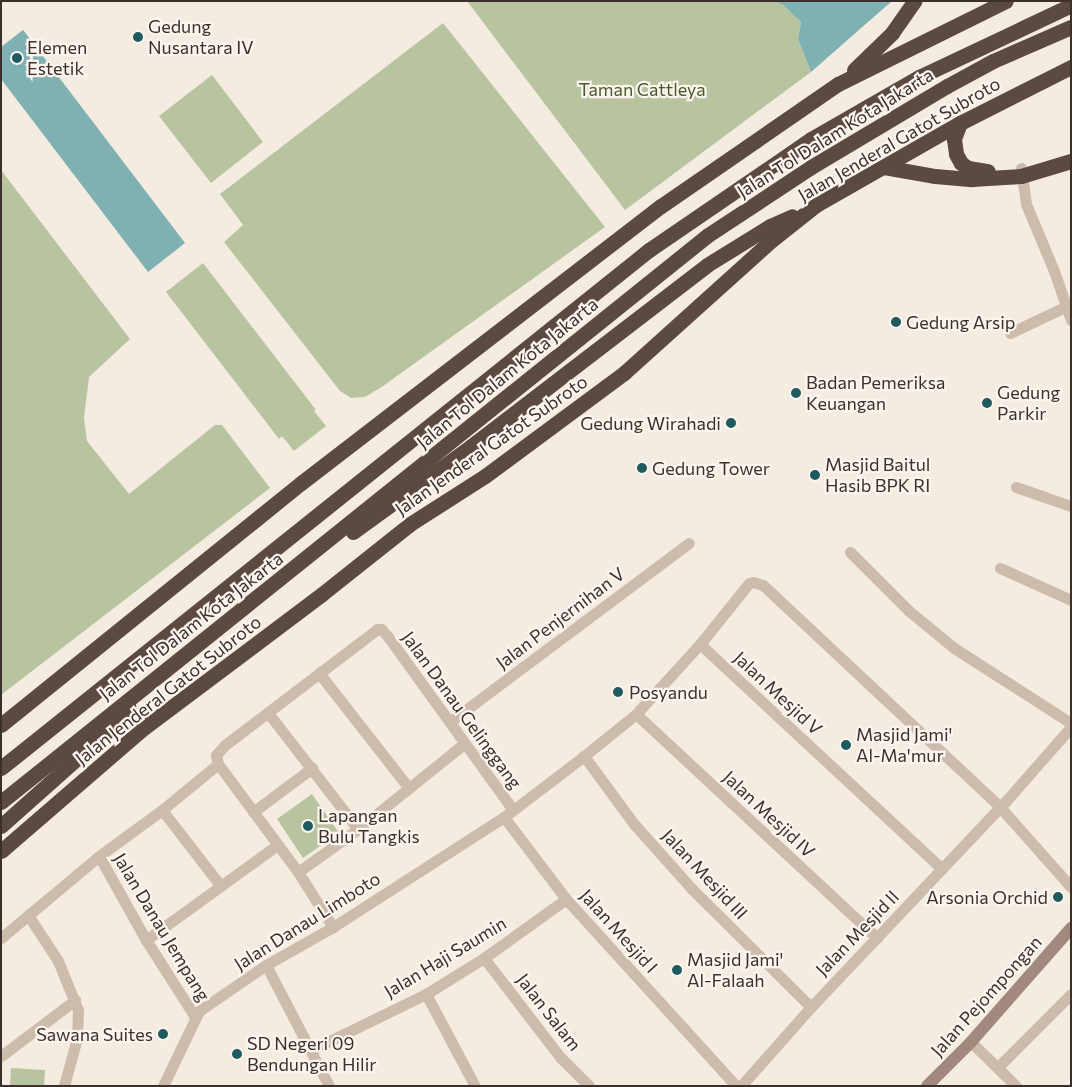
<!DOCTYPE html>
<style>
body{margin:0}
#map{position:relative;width:1072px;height:1087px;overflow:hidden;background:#f4ebe1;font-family:Commissioner,sans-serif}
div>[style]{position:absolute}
.green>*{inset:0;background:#b8c4a0}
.water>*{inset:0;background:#7fb0b2}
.street>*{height:11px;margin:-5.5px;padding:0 5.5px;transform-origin:5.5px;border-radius:5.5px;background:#cdbbac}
.secondary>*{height:12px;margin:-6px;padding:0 6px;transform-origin:6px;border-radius:6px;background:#a18a7d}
.highway>*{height:15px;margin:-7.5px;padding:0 7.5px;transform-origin:7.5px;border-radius:7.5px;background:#5c4a42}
.dots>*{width:14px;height:14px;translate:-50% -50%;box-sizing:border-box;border:2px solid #fbf5ee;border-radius:50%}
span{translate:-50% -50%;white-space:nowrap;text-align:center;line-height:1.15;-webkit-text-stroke:4.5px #fbf5ee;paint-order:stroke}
.poi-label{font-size:18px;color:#3b302b}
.left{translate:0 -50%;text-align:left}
.right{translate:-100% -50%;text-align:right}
.park-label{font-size:18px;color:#4a5a2e}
.street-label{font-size:18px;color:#3b302b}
.frame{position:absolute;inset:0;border:2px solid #3b302b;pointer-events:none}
</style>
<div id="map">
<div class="green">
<div style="clip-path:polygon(467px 1px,773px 1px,783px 5px,801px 22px,798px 39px,811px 72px,625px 210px)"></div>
<div style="clip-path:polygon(443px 23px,605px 227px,383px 386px,365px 397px,351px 398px,340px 391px,224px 242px,243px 225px,220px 194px)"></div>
<div style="clip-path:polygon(212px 75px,263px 142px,211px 183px,159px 116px)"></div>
<div style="clip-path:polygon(1px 170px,130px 339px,89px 377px,84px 418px,87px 441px,129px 494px,215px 425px,222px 425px,270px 488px,1px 695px)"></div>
<div style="clip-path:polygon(203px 263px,316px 410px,314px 411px,326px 426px,294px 451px,282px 436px,279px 439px,166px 292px)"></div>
<div style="clip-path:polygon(312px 794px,339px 833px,303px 858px,277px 819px)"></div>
<div style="clip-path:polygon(11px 1068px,45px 1070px,44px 1086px,10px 1086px)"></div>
</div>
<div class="water">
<div style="clip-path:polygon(773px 1px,892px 1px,811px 72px,798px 39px,801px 22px,783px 5px)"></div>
<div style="clip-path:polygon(23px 30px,185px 243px,148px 272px,1px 79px,1px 47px)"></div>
</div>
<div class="street">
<div style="left:1021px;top:168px;width:36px;rotate:82deg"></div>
<div style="left:1026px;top:204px;width:73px;rotate:67.3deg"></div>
<div style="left:1054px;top:271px;width:52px;rotate:70.9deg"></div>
<div style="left:1010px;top:333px;width:63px;rotate:-25.3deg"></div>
<div style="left:1016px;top:487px;width:58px;rotate:19.1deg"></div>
<div style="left:850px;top:552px;width:83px;rotate:45deg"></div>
<div style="left:909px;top:611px;width:58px;rotate:39.4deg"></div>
<div style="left:954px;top:648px;width:139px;rotate:32.7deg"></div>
<div style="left:1000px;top:568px;width:78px;rotate:24.3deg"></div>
<div style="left:700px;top:644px;width:330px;rotate:42.9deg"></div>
<div style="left:319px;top:673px;width:146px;rotate:52deg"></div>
<div style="left:269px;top:714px;width:145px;rotate:52.3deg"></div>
<div style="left:636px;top:714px;width:329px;rotate:42.9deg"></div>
<div style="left:451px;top:721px;width:297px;rotate:-36.8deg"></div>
<div style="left:584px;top:756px;width:84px;rotate:53.7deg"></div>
<div style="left:634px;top:824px;width:86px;rotate:48.3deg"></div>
<div style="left:691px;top:888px;width:169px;rotate:44.8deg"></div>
<div style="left:162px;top:810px;width:95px;rotate:52.3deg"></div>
<div style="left:253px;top:812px;width:74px;rotate:-36.7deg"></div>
<div style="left:504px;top:817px;width:103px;rotate:52.9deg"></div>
<div style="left:566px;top:899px;width:253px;rotate:47.7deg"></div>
<div style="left:99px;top:856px;width:96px;rotate:60.8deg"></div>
<div style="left:146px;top:940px;width:91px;rotate:57.5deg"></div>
<div style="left:298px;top:872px;width:74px;rotate:-35.6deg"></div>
<div style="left:358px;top:829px;width:137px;rotate:-38.8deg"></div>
<div style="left:28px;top:915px;width:55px;rotate:56.9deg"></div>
<div style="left:58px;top:961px;width:53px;rotate:67.8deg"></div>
<div style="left:78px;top:1010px;width:28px;rotate:92deg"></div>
<div style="left:77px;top:1038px;width:50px;rotate:105.2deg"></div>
<div style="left:333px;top:927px;width:65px;rotate:-122.5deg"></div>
<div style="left:298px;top:872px;width:134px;rotate:-126.5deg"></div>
<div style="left:218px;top:764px;width:9px;rotate:-103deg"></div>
<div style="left:216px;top:755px;width:13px;rotate:-48deg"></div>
<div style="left:225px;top:745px;width:191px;rotate:-37.3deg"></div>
<div style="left:377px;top:629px;width:4px"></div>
<div style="left:381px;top:629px;width:12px;rotate:48deg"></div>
<div style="left:389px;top:638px;width:212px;rotate:54.2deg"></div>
<div style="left:1px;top:938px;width:128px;rotate:-39.9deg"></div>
<div style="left:99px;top:856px;width:78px;rotate:-36.1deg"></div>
<div style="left:162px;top:810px;width:72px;rotate:-39.4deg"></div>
<div style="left:146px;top:940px;width:162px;rotate:-35.9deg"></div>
<div style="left:484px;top:958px;width:125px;rotate:52.5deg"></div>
<div style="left:560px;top:1057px;width:41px;rotate:45deg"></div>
<div style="left:266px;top:965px;width:136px;rotate:62.5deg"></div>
<div style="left:426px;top:994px;width:104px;rotate:62deg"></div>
<div style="left:971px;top:1042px;width:63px;rotate:44.4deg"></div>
<div style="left:311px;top:1050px;width:128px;rotate:-26deg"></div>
<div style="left:426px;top:994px;width:68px;rotate:-31.8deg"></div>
<div style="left:484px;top:958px;width:101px;rotate:-35.7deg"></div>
<div style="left:1px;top:1056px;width:93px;rotate:-37.1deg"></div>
<div style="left:998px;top:1067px;width:103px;rotate:-45deg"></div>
<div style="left:163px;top:1086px;width:83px;rotate:-64.4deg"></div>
<div style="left:199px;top:1011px;width:81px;rotate:-34.5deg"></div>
<div style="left:266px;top:965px;width:77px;rotate:-29.6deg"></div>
<div style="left:333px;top:927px;width:203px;rotate:-32.8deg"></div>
<div style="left:504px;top:817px;width:101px;rotate:-37.3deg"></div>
<div style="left:584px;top:756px;width:67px;rotate:-38.9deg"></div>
<div style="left:636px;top:714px;width:95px;rotate:-47.6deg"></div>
<div style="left:700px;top:644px;width:78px;rotate:-51.2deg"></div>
<div style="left:749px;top:583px;width:4px;rotate:-14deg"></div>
<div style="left:753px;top:582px;width:10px;rotate:17deg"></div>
<div style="left:763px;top:585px;width:325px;rotate:43.1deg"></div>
<div style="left:1000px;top:807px;width:107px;rotate:48.4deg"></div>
<div style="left:741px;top:1086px;width:106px;rotate:-48.5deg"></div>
<div style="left:811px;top:1007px;width:282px;rotate:-46.6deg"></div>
<div style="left:1005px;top:802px;width:100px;rotate:-48.7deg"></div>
</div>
<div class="secondary">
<div style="left:927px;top:1086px;width:62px;rotate:-45deg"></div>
<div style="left:971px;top:1042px;width:152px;rotate:-48.7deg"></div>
</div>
<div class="highway">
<div style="left:854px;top:70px;width:53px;rotate:-44.2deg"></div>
<div style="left:892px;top:33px;width:39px;rotate:-55deg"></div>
<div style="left:960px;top:123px;width:17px;rotate:111deg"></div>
<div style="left:954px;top:139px;width:15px;rotate:82deg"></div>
<div style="left:956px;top:154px;width:10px;rotate:61deg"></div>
<div style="left:961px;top:163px;width:9px;rotate:36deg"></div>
<div style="left:968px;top:168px;width:20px;rotate:9deg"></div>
<div style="left:884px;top:167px;width:52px;rotate:10deg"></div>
<div style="left:935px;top:176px;width:37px;rotate:5deg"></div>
<div style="left:972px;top:179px;width:49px;rotate:-3.5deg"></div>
<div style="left:1021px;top:176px;width:52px;rotate:-16.7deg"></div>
<div style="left:353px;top:532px;width:145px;rotate:-36deg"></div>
<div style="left:470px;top:447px;width:299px;rotate:-37.5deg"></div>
<div style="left:707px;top:265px;width:74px;rotate:-31.8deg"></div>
<div style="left:770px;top:226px;width:24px;rotate:-24deg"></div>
<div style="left:1px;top:725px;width:385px;rotate:-38.9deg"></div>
<div style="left:301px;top:483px;width:454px;rotate:-37.6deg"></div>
<div style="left:661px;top:206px;width:215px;rotate:-34.6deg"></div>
<div style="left:838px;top:84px;width:187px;rotate:-26.3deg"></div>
<div style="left:1px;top:768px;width:830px;rotate:-38.64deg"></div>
<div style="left:649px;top:250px;width:196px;rotate:-34.4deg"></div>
<div style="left:811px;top:139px;width:125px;rotate:-29.9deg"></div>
<div style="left:919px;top:77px;width:168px;rotate:-25.3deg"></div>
<div style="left:1px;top:802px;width:906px;rotate:-38.73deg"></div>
<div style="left:708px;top:235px;width:123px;rotate:-33.4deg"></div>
<div style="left:811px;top:167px;width:158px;rotate:-30.8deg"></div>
<div style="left:947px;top:86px;width:52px;rotate:-28.5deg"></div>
<div style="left:993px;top:61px;width:85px;rotate:-23.6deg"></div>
<div style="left:1px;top:826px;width:149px;rotate:-41.7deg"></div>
<div style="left:112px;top:727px;width:26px;rotate:-51deg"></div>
<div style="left:1px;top:851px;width:185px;rotate:-40.8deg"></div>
<div style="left:141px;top:730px;width:226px;rotate:-36.9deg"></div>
<div style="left:322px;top:594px;width:112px;rotate:-38.5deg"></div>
<div style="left:410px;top:524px;width:89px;rotate:-32.6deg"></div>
<div style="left:485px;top:476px;width:173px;rotate:-36.5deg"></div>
<div style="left:624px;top:373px;width:200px;rotate:-42deg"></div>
<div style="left:773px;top:239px;width:55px;rotate:-38.3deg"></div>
<div style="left:816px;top:205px;width:166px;rotate:-29.7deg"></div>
<div style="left:960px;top:123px;width:124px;rotate:-26.8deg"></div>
</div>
<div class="dots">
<div style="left:138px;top:37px;background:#1f5a5e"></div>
<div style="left:17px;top:58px;background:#1f5a5e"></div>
<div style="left:896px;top:322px;background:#1f5a5e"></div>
<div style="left:796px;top:393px;background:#1f5a5e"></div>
<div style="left:987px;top:403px;background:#1f5a5e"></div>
<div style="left:731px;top:423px;background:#1f5a5e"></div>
<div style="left:642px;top:468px;background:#1f5a5e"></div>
<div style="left:815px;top:475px;background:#1f5a5e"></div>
<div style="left:618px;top:692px;background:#1f5a5e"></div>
<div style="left:846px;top:745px;background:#1f5a5e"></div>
<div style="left:308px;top:826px;background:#1f5a5e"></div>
<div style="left:1058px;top:897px;background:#1f5a5e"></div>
<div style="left:677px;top:970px;background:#1f5a5e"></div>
<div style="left:163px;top:1034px;background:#1f5a5e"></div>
<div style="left:237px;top:1054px;background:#1f5a5e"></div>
</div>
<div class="poi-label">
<span class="left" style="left:148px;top:37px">Gedung<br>Nusantara IV</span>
<span class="left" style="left:27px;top:58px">Elemen<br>Estetik</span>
<span class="left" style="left:906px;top:322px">Gedung Arsip</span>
<span class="left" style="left:806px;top:393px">Badan Pemeriksa<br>Keuangan</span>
<span class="left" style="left:997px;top:403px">Gedung<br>Parkir</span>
<span class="right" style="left:721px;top:423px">Gedung Wirahadi</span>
<span class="left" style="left:825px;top:475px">Masjid Baitul<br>Hasib BPK RI</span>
<span class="left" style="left:652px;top:468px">Gedung Tower</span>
<span class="left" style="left:629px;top:692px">Posyandu</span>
<span class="left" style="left:856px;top:745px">Masjid Jami'<br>Al-Ma'mur</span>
<span class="left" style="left:318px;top:826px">Lapangan<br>Bulu Tangkis</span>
<span class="right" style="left:1048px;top:897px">Arsonia Orchid</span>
<span class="left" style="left:687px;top:970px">Masjid Jami'<br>Al-Falaah</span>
<span class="right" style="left:153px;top:1034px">Sawana Suites</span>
<span class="left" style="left:247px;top:1054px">SD Negeri 09<br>Bendungan Hilir</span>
</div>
<div class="park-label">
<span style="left:642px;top:89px">Taman Cattleya</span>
</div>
<div class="street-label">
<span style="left:835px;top:133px;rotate:-32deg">Jalan Tol Dalam Kota Jakarta</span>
<span style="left:899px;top:139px;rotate:-30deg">Jalan Jenderal Gatot Subroto</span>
<span style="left:507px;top:373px;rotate:-39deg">Jalan Tol Dalam Kota Jakarta</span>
<span style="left:491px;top:445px;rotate:-35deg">Jalan Jenderal Gatot Subroto</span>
<span style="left:560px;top:618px;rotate:-37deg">Jalan Penjernihan V</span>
<span style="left:191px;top:626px;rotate:-38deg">Jalan Tol Dalam Kota Jakarta</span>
<span style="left:168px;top:690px;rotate:-38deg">Jalan Jenderal Gatot Subroto</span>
<span style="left:778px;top:693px;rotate:43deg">Jalan Mesjid V</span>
<span style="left:462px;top:710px;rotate:54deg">Jalan Danau Gelinggang</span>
<span style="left:769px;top:814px;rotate:43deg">Jalan Mesjid IV</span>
<span style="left:705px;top:874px;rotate:47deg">Jalan Mesjid III</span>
<span style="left:307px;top:921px;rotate:-32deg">Jalan Danau Limboto</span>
<span style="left:162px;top:927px;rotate:59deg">Jalan Danau Jempang</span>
<span style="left:619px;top:931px;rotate:48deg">Jalan Mesjid I</span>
<span style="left:857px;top:933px;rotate:-46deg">Jalan Mesjid II</span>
<span style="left:445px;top:957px;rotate:-31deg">Jalan Haji Saumin</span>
<span style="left:986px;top:996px;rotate:-48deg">Jalan Pejompongan</span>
<span style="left:549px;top:1012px;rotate:52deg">Jalan Salam</span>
</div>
<div class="frame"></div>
</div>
